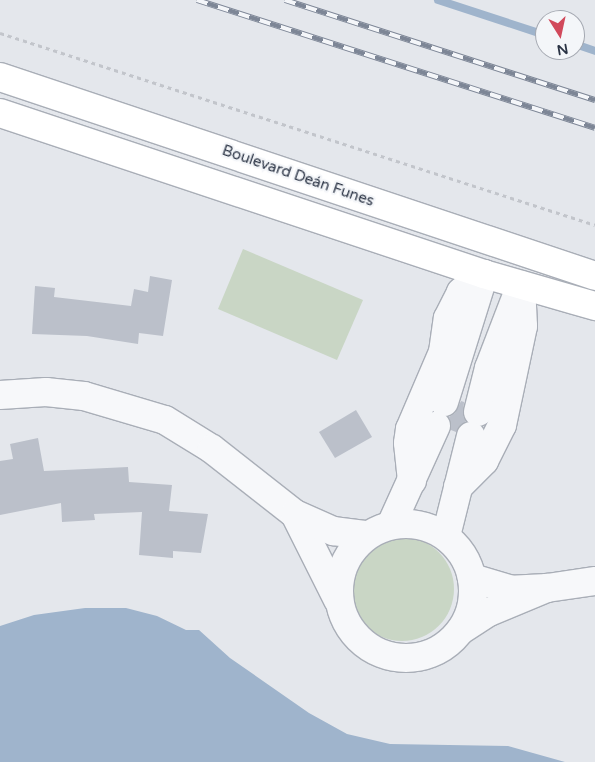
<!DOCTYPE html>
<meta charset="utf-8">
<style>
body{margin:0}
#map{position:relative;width:595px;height:762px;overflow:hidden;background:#e4e7ec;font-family:"Varela Round",sans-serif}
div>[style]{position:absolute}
.green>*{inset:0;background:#c9d6c5}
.round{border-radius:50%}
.water>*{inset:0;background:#9fb4cc}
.stream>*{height:8px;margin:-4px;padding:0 4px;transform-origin:4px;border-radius:4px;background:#9fb4cc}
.building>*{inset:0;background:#bbc0ca}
.path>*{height:3px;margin-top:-1.5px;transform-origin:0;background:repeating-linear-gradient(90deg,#c2c5cb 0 4px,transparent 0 8px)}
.roads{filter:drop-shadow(1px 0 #a9aeb7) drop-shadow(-1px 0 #a9aeb7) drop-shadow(0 1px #a9aeb7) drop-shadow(0 -1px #a9aeb7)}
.street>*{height:28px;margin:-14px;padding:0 14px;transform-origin:14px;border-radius:14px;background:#f7f8fa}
.street>.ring{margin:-14px;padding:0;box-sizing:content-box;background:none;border:28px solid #f7f8fa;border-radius:50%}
.secondary>*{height:28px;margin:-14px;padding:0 14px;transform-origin:14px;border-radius:14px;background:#fff}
.rail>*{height:5.5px;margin-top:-2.75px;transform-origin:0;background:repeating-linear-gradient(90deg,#f4f6f9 0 11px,#7d8696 0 22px);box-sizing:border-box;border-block:1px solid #7d8696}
span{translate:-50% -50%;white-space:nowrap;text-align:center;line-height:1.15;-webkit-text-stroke:4.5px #f4f6f9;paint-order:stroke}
.street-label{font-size:15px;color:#2b3445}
.north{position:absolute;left:535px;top:10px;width:50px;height:50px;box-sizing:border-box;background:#f4f6f9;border:1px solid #a4a8b1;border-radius:50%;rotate:170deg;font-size:14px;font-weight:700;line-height:20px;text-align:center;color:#2b3445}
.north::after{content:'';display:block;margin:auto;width:18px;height:22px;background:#d1495b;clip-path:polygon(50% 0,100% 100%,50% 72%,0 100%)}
</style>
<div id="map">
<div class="green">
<div style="clip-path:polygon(243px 249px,363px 300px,337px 360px,218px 309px)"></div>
<div class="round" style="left:350px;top:537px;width:104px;height:104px"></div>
</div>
<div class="water">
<div style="clip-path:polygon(85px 608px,126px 608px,157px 616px,186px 630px,199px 630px,230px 658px,309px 713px,347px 734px,390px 744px,508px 746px,565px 762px,0 762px,0 626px,34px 615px)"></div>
</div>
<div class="stream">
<div style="left:438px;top:0;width:113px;rotate:18.1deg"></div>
<div style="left:575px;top:44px;width:21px;rotate:19deg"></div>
</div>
<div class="building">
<div style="clip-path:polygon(150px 276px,172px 280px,163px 336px,139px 333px,138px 344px,87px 336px,32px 334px,35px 286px,55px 288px,54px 297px,131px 306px,134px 289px,148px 292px)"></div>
<div style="clip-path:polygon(461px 401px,464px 402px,463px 416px,466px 421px,456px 432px,451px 430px,449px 417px,455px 413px)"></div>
<div style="clip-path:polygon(356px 410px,372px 437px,335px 458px,319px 432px)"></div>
<div style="clip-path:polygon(38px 438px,44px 471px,128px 467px,129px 482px,172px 485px,169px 511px,208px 514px,201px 553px,173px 551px,173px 558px,139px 555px,142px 512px,94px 514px,95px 520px,62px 522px,61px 503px,0 515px,0 461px,13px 459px,10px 444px)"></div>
</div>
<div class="path">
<div style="left:0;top:33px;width:625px;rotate:17.88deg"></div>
</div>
<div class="roads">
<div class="street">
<div style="left:0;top:395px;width:46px;rotate:-3.7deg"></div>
<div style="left:46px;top:392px;width:38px;rotate:6deg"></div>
<div style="left:84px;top:396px;width:84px;rotate:16.5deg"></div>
<div style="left:165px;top:420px;width:55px;rotate:31.7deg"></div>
<div style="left:212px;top:449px;width:105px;rotate:38.1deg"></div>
<div style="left:444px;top:402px;width:134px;rotate:-72.6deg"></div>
<div style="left:478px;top:412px;width:45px;rotate:-76deg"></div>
<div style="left:489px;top:368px;width:78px;rotate:-69deg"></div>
<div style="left:412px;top:481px;width:38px;rotate:-96deg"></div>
<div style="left:408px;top:443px;width:14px;rotate:-82deg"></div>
<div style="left:410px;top:429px;width:84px;rotate:-66.8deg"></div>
<div style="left:443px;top:352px;width:34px;rotate:-82deg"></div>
<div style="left:448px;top:318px;width:29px;rotate:-63deg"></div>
<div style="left:461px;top:292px;width:29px;rotate:-38deg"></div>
<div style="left:458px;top:487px;width:37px;rotate:-45deg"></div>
<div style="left:484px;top:461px;width:40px;rotate:-63.4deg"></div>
<div style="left:502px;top:425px;width:101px;rotate:-78deg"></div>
<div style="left:523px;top:326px;width:41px;rotate:-92.8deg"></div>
<div class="ring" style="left:339px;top:524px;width:106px;height:106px"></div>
<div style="left:391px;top:525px;width:109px;rotate:-65.6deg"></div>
<div style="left:446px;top:536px;width:103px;rotate:-76deg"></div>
<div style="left:547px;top:588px;width:49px;rotate:-8.3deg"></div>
<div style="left:338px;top:600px;width:96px;rotate:-116.6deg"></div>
<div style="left:295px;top:514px;width:42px;rotate:24.1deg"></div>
<div style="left:333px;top:531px;width:34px;rotate:7deg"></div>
<div style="left:461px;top:630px;width:33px;rotate:-33deg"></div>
<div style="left:489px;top:612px;width:63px;rotate:-22.5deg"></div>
<div style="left:547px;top:588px;width:35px;rotate:177deg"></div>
<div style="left:512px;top:590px;width:42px;rotate:-163.3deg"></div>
</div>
<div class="secondary">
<div style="left:0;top:77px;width:627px;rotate:18.49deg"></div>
<div style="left:0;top:113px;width:510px;rotate:18.4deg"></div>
<div style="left:484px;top:274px;width:116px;rotate:16.1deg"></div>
</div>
</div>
<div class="rail">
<div style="left:197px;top:0;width:418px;rotate:17.8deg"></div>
<div style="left:285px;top:0;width:326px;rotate:17.9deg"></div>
</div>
<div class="street-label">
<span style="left:298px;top:176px;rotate:19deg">Boulevard Deán Funes</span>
</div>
<div class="north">N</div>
</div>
